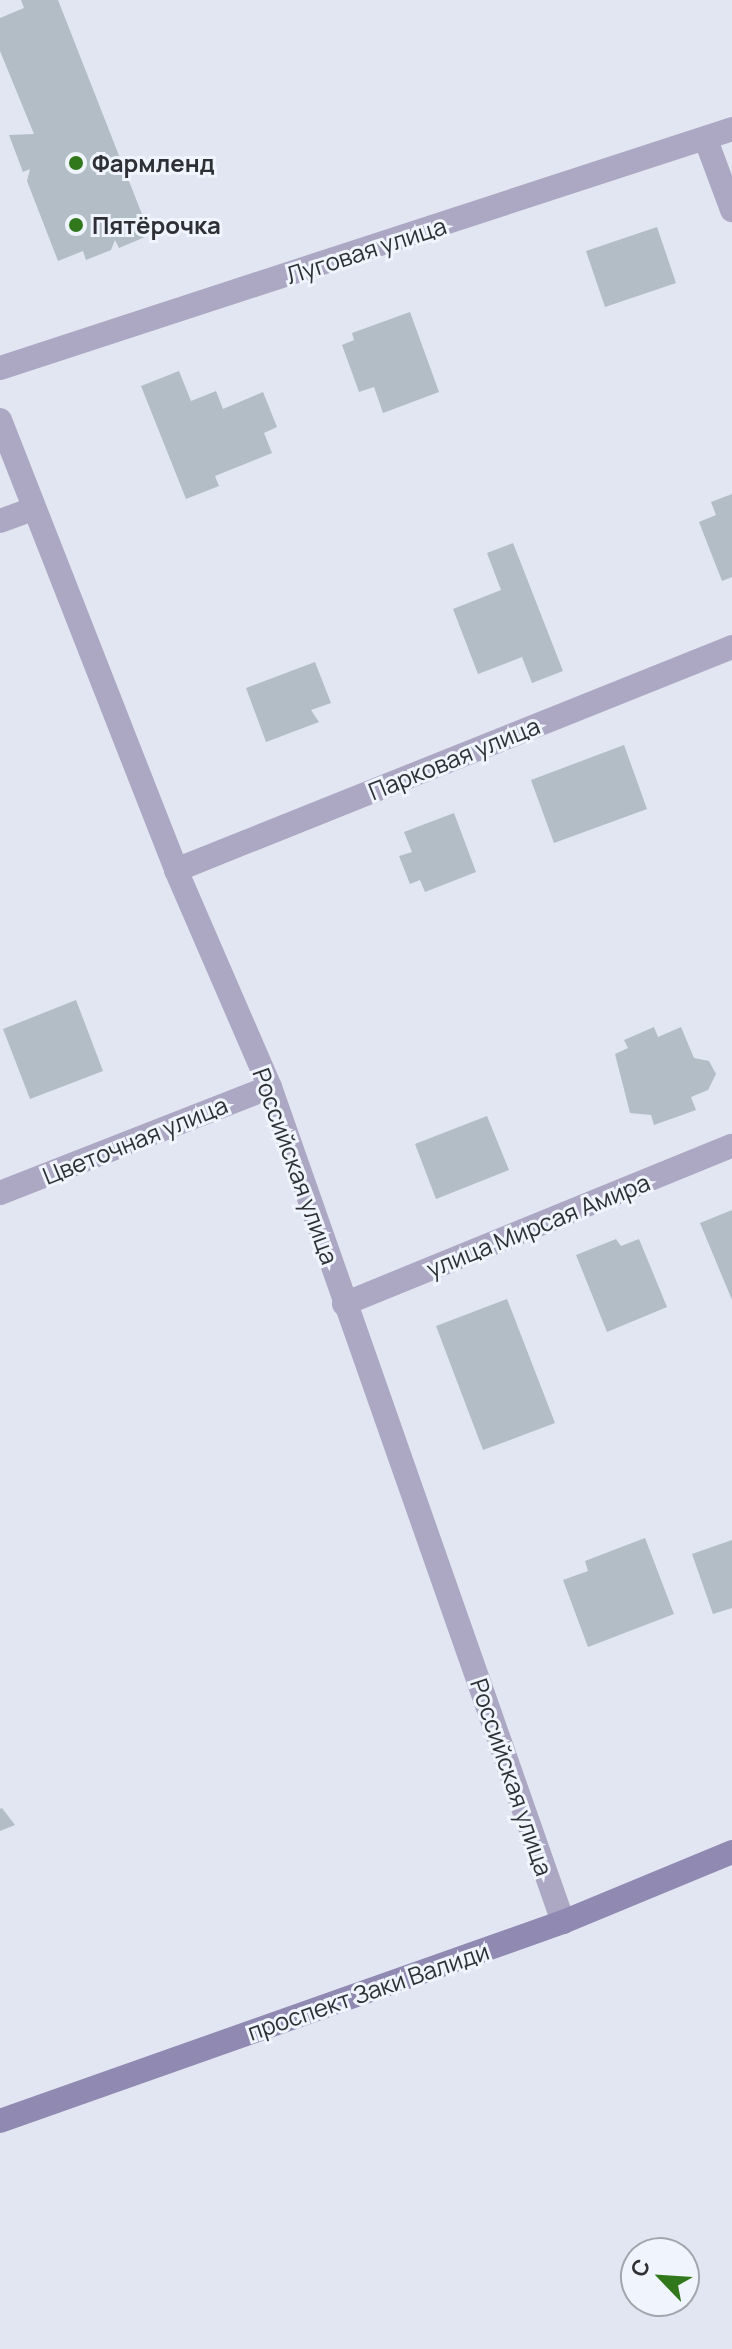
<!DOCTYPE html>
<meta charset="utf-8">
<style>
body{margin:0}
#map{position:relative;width:732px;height:2349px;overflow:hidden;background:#e1e6f2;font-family:Manrope,sans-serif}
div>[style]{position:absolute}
.building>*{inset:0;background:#b2bdc5}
.street>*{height:24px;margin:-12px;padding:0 12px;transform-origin:12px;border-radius:12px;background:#aca8c3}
.secondary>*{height:24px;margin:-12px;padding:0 12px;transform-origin:12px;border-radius:12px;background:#9089b1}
.dots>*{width:22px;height:22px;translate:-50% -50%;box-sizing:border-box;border:4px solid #eff4fd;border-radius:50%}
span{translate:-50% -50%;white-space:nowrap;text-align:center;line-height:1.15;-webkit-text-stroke:6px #eff4fd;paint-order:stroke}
.poi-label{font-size:24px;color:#2e3035;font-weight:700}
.left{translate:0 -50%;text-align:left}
.street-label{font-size:24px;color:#2e3035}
.north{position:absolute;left:620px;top:2237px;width:80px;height:80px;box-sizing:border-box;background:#eff4fd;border:2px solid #a2a6ad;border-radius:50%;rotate:295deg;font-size:22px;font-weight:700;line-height:32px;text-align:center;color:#2e3035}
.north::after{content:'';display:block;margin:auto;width:28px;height:36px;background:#31781c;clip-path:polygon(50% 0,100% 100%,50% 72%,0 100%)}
</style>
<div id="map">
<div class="building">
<div style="clip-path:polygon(21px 0,58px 0,147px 227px,145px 237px,119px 248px,115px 240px,111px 250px,86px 260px,83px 251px,58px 261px,27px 181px,30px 169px,23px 172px,9px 135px,34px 134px,0 51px,0 18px,24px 8px)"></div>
<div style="clip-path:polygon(657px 227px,676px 283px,605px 307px,586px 251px)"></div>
<div style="clip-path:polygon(410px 312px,439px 392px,383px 413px,374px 387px,359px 392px,342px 345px,354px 340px,352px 333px)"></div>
<div style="clip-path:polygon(179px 371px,191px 401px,216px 391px,223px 409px,263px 392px,277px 427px,264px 433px,272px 453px,215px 476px,219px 486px,186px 499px,141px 386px)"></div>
<div style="clip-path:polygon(732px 494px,732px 577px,722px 581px,699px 522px,716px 515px,711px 502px)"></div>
<div style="clip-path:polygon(513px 543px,563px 671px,532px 683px,522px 657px,478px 674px,453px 609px,501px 590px,487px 553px)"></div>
<div style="clip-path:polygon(315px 662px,331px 703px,311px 710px,319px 722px,266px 742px,246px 688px)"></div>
<div style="clip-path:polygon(624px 745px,647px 809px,554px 843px,531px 780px)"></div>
<div style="clip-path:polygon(454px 813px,476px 872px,425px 892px,420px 880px,410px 884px,399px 856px,412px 852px,404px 832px)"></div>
<div style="clip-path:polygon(76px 1000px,103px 1071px,30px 1099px,3px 1029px)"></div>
<div style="clip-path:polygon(654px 1027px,658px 1037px,681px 1027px,694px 1058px,709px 1061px,716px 1074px,708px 1090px,691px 1097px,696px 1110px,654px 1125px,651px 1115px,630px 1113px,615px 1054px,628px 1048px,624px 1040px)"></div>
<div style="clip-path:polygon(487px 1116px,509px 1170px,436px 1199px,415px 1144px)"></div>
<div style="clip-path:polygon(732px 1210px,732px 1300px,700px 1223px)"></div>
<div style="clip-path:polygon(616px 1239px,621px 1246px,639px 1239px,667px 1307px,607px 1332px,576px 1255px)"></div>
<div style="clip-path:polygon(507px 1299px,555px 1423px,483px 1450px,436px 1326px)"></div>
<div style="clip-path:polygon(645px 1538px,674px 1614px,588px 1647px,563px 1580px,588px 1571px,585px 1561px)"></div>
<div style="clip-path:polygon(732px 1540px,732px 1608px,713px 1614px,692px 1554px)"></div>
<div style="clip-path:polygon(2px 1808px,15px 1825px,0 1831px,0 1809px)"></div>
</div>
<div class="street">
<div style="left:706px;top:140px;width:75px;rotate:69.6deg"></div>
<div style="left:0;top:368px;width:770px;rotate:-18.08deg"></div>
<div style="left:0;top:420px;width:483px;rotate:68.6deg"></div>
<div style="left:176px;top:870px;width:236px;rotate:66.6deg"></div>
<div style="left:270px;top:1087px;width:885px;rotate:70.66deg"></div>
<div style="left:0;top:521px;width:35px;rotate:-20deg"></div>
<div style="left:176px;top:870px;width:599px;rotate:-21.85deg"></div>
<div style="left:0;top:1193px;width:290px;rotate:-21.4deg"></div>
<div style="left:344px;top:1304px;width:419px;rotate:-22.2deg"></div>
</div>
<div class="secondary">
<div style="left:0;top:2121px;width:597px;rotate:-19.47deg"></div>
<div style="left:563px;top:1922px;width:183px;rotate:-22.5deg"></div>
</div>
<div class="dots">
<div style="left:76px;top:163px;background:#31781c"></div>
<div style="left:76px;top:225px;background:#31781c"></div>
</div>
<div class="poi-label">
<span class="left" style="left:92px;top:163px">Фармленд</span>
<span class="left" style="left:92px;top:225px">Пятёрочка</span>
</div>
<div class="street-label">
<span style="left:366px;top:250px;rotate:-18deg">Луговая улица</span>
<span style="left:454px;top:758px;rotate:-22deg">Парковая улица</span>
<span style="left:135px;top:1140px;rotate:-22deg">Цветочная улица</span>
<span style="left:296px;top:1166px;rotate:70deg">Российская улица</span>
<span style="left:538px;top:1225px;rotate:-22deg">улица Мирсая Амира</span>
<span style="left:512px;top:1777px;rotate:71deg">Российская улица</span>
<span style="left:368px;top:1991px;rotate:-19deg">проспект Заки Валиди</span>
</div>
<div class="north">С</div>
</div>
